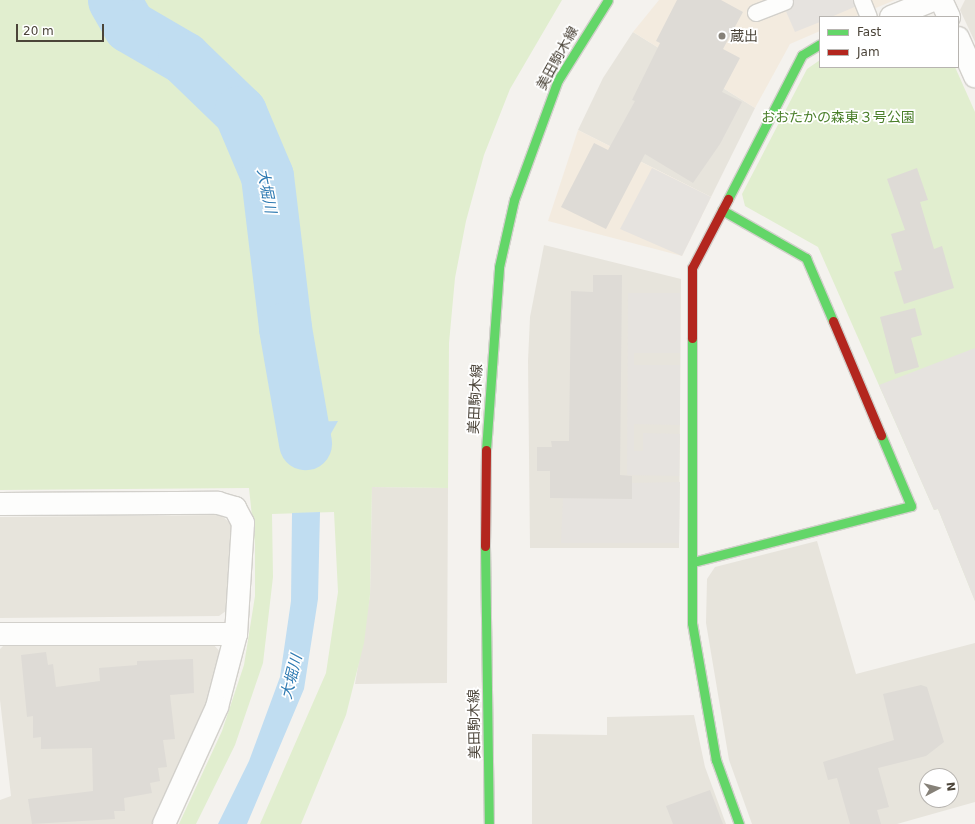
<!DOCTYPE html>
<meta charset="utf-8">
<style>
body{margin:0}
#map{position:relative;width:975px;height:824px;overflow:hidden;background:#f4f2ee;font-family:"DejaVu Sans","Noto Sans JP",sans-serif}
div>[style]{position:absolute}
.residential>*{inset:0;background:#e7e4dc}
.commercial>*{inset:0;background:#f3ebdf}
.green>*{inset:0;background:#e1eecf}
.parking>*{inset:0;background:#e6e3df}
.water>*{inset:0;background:#c0ddf1}
.river>*{height:53px;margin:-26.5px;padding:0 26.5px;transform-origin:26.5px;border-radius:26.5px;background:#c0ddf1}
.building>*{inset:0;background:#dedbd6}
.roads{filter:drop-shadow(1px 0 #d2d0cb) drop-shadow(-1px 0 #d2d0cb) drop-shadow(0 1px #d2d0cb) drop-shadow(0 -1px #d2d0cb)}
.lane>*{height:16px;margin:-8px;padding:0 8px;transform-origin:8px;border-radius:8px;background:#fdfdfc}
.street>*{height:22px;margin:-11px;padding:0 11px;transform-origin:11px;border-radius:11px;background:#fdfdfc}
.fast>*{height:9px;margin:-4.5px;padding:0 4.5px;transform-origin:4.5px;border-radius:4.5px;background:#63d668}
.jam>*{height:9px;margin:-4.5px;padding:0 4.5px;transform-origin:4.5px;border-radius:4.5px;background:#b3261e}
.dots>*{width:11px;height:11px;translate:-50% -50%;box-sizing:border-box;border:2px solid #fff;border-radius:50%}
span{translate:-50% -50%;white-space:nowrap;text-align:center;line-height:1.15;-webkit-text-stroke:3.5px #fff;paint-order:stroke}
.poi-label{font-size:14px;color:#4b4439}
.left{translate:0 -50%;text-align:left}
.street-label{font-size:14px;color:#4b4439}
.park-label{font-size:14px;color:#4a7f2a}
.water-label{font-size:15px;color:#2e7ab2;font-style:italic}
.legend{position:absolute;left:819px;top:16px;width:140px;height:52px;box-sizing:border-box;background:#fff;border:1px solid #b7b4b0;margin:0;padding:5px 7px;list-style:none;font-size:12px;color:#4b4439}
.legend li{display:flex;align-items:center;gap:8px;height:20px}
.legend b{width:20px;border:1px solid #b7b4b0}
.north{position:absolute;left:919px;top:768px;width:40px;height:40px;box-sizing:border-box;background:#fff;border:1px solid #b7b4b0;border-radius:50%;rotate:83deg;font-size:11px;font-weight:700;line-height:16px;text-align:center;color:#4b4439}
.north::after{content:'';display:block;margin:auto;width:14px;height:18px;background:#868178;clip-path:polygon(50% 0,100% 100%,50% 72%,0 100%)}
.scale{position:absolute;left:16px;top:24px;width:88px;height:18px;box-sizing:border-box;border:2px solid #4b4439;border-top:0;padding-left:5px;font-size:12px;line-height:14px;white-space:nowrap;color:#4b4439;-webkit-text-stroke:3px #fff;paint-order:stroke}
</style>
<div id="map">
<div class="residential">
<div style="clip-path:polygon(965px 0,975px 0,975px 42px,960px 10px)"></div>
<div style="clip-path:polygon(633px 32px,755px 108px,711px 197px,578px 130px,603px 78px)"></div>
<div style="clip-path:polygon(544px 245px,681px 279px,679px 548px,530px 548px,528px 361px,530px 317px)"></div>
<div style="clip-path:polygon(372px 487px,448px 488px,447px 683px,355px 684px,370px 595px)"></div>
<div style="clip-path:polygon(221px 515px,231px 524px,232px 563px,230px 608px,219px 616px,0 618px,0 517px)"></div>
<div style="clip-path:polygon(evenodd,817px 541px,856px 674px,975px 643px,975px 802px,897px 824px,752px 824px,729px 760px,706px 623px,707px 579px,715px 567px,817px 541px,927px 776px,951px 776px,951px 800px,927px 800px,927px 776px)"></div>
<div style="clip-path:polygon(5px 644px,213px 644px,224px 656px,201px 722px,152px 824px,0 824px,0 800px,11px 796px,0 700px,0 649px)"></div>
<div style="clip-path:polygon(694px 715px,705px 767px,726px 824px,532px 824px,532px 734px,607px 735px,607px 717px)"></div>
</div>
<div class="commercial">
<div style="clip-path:polygon(659px 0,895px 0,854px 17px,820px 17px,820px 31px,790px 44px,755px 108px,633px 32px)"></div>
<div style="clip-path:polygon(578px 130px,711px 197px,682px 256px,548px 221px)"></div>
</div>
<div class="green">
<div style="clip-path:polygon(0 0,562px 0,510px 89px,484px 155px,466px 221px,455px 278px,449px 343px,448px 488px,372px 487px,370px 595px,364px 643px,346px 715px,301px 824px,260px 824px,326px 673px,338px 592px,334px 512px,272px 514px,273px 577px,263px 663px,235px 745px,196px 824px,179px 824px,222px 731px,244px 665px,255px 596px,255px 545px,249px 488px,0 490px)"></div>
<div style="clip-path:polygon(820px 60px,820px 67px,955px 67px,975px 112px,975px 601px,938px 509px,934px 510px,818px 247px,745px 206px,742px 194px,807px 69px)"></div>
</div>
<div class="parking">
<div style="clip-path:polygon(781px 0,871px 0,831px 17px,820px 17px,820px 22px,795px 32px)"></div>
<div style="clip-path:polygon(652px 168px,711px 197px,682px 256px,620px 229px)"></div>
<div style="clip-path:polygon(628px 293px,680px 293px,680px 353px,634px 353px,634px 365px,680px 365px,680px 425px,634px 424px,634px 451px,643px 451px,643px 433px,680px 434px,679px 476px,627px 475px)"></div>
<div style="clip-path:polygon(975px 348px,975px 601px,938px 509px,934px 510px,879px 385px)"></div>
<div style="clip-path:polygon(680px 482px,679px 543px,561px 543px,563px 498px,632px 498px,632px 483px)"></div>
</div>
<div class="water">
<div style="clip-path:polygon(338px 421px,324px 446px,293px 447px,278px 423px)"></div>
<div style="clip-path:polygon(320px 512px,318px 599px,304px 689px,247px 824px,218px 824px,249px 761px,280px 677px,291px 601px,292px 513px)"></div>
</div>
<div class="river">
<div style="left:114px;top:0;width:30px;rotate:60deg"></div>
<div style="left:129px;top:26px;width:64px;rotate:30.2deg"></div>
<div style="left:184px;top:58px;width:78px;rotate:44deg"></div>
<div style="left:240px;top:112px;width:69px;rotate:67.1deg"></div>
<div style="left:267px;top:176px;width:153px;rotate:83.2deg"></div>
<div style="left:285px;top:328px;width:117px;rotate:80.1deg"></div>
</div>
<div class="building">
<div style="clip-path:polygon(677px 0,721px 0,743px 12px,723px 49px,740px 58px,722px 92px,742px 102px,720px 144px,693px 183px,645px 154px,606px 229px,561px 207px,594px 143px,608px 150px,635px 101px,632px 100px,660px 43px,656px 41px)"></div>
<div style="clip-path:polygon(917px 168px,928px 200px,920px 202px,934px 249px,942px 246px,954px 288px,904px 304px,894px 272px,902px 270px,891px 234px,905px 230px,887px 179px)"></div>
<div style="clip-path:polygon(593px 275px,622px 275px,620px 475px,632px 476px,632px 499px,550px 498px,550px 471px,537px 471px,537px 447px,552px 447px,551px 441px,569px 441px,571px 291px,593px 292px)"></div>
<div style="clip-path:polygon(915px 308px,922px 335px,911px 338px,919px 367px,895px 374px,880px 317px)"></div>
<div style="clip-path:polygon(46px 652px,48px 665px,53px 664px,56px 687px,100px 681px,99px 668px,137px 665px,137px 661px,193px 659px,194px 693px,170px 695px,175px 739px,163px 740px,167px 767px,158px 768px,160px 781px,150px 783px,152px 793px,124px 798px,125px 811px,114px 811px,115px 819px,32px 824px,28px 799px,93px 791px,92px 748px,41px 749px,41px 737px,33px 738px,33px 716px,27px 717px,21px 655px)"></div>
<div style="clip-path:polygon(921px 685px,927px 687px,944px 742px,926px 756px,878px 768px,889px 807px,877px 810px,881px 824px,850px 824px,837px 778px,828px 780px,823px 762px,894px 740px,883px 694px)"></div>
<div style="clip-path:polygon(710px 790px,723px 824px,673px 824px,666px 806px)"></div>
</div>
<div class="roads">
<div class="lane">
<div style="left:862px;top:0;width:18px;rotate:68deg"></div>
<div style="left:756px;top:13px;width:31px;rotate:-21deg"></div>
</div>
<div class="street">
<div style="left:941px;top:0;width:19px;rotate:65deg"></div>
<div style="left:891px;top:17px;width:45px;rotate:-22deg"></div>
<div style="left:958px;top:38px;width:42px;rotate:65.9deg"></div>
<div style="left:0;top:504px;width:218px;rotate:-0.3deg"></div>
<div style="left:218px;top:503px;width:18px;rotate:16deg"></div>
<div style="left:235px;top:508px;width:17px;rotate:62deg"></div>
<div style="left:243px;top:523px;width:111px;rotate:93.6deg"></div>
<div style="left:236px;top:634px;width:75px;rotate:104.6deg"></div>
<div style="left:217px;top:707px;width:128px;rotate:114.4deg"></div>
<div style="left:0;top:634px;width:236px"></div>
</div>
<div class="fast">
<div style="left:728px;top:199px;width:162px;rotate:-62.8deg"></div>
<div style="left:802px;top:55px;width:21px;rotate:-31deg"></div>
<div style="left:722px;top:210px;width:97px;rotate:29.7deg"></div>
<div style="left:806px;top:258px;width:69px;rotate:66.8deg"></div>
<div style="left:692px;top:338px;width:285px;rotate:90deg"></div>
<div style="left:692px;top:623px;width:139px;rotate:80.1deg"></div>
<div style="left:716px;top:760px;width:68px;rotate:70.2deg"></div>
<div style="left:486px;top:450px;width:183px;rotate:-85.9deg"></div>
<div style="left:499px;top:267px;width:69px;rotate:-77.4deg"></div>
<div style="left:514px;top:200px;width:128px;rotate:-69.9deg"></div>
<div style="left:558px;top:80px;width:94px;rotate:-58deg"></div>
<div style="left:485px;top:546px;width:278px;rotate:89.2deg"></div>
<div style="left:693px;top:562px;width:225px;rotate:-14.4deg"></div>
<div style="left:911px;top:506px;width:77px;rotate:-112.9deg"></div>
</div>
<div class="jam">
<div style="left:833px;top:321px;width:124px;rotate:67.2deg"></div>
<div style="left:692px;top:338px;width:70px;rotate:-90deg"></div>
<div style="left:692px;top:268px;width:78px;rotate:-62.4deg"></div>
<div style="left:485px;top:546px;width:96px;rotate:-89.4deg"></div>
</div>
</div>
<div class="dots">
<div style="left:722px;top:36px;background:#868178"></div>
</div>
<div class="poi-label">
<span class="left" style="left:730px;top:36px">蔵出</span>
</div>
<div class="street-label">
<span style="left:557px;top:58px;rotate:-61deg">美田駒木線</span>
<span style="left:475px;top:399px;rotate:-87deg">美田駒木線</span>
<span style="left:474px;top:724px;rotate:-91deg">美田駒木線</span>
</div>
<div class="park-label">
<span style="left:838px;top:117px">おおたかの森東３号公園</span>
</div>
<div class="water-label">
<span style="left:266px;top:191px;rotate:79deg">大堀川</span>
<span style="left:292px;top:677px;rotate:-76deg">大堀川</span>
</div>
<ul class="legend">
<li><b style="height:5px;background:#63d668"></b>Fast</li>
<li><b style="height:5px;background:#b3261e"></b>Jam</li>
</ul>
<div class="north">N</div>
<div class="scale">20 m</div>
</div>
